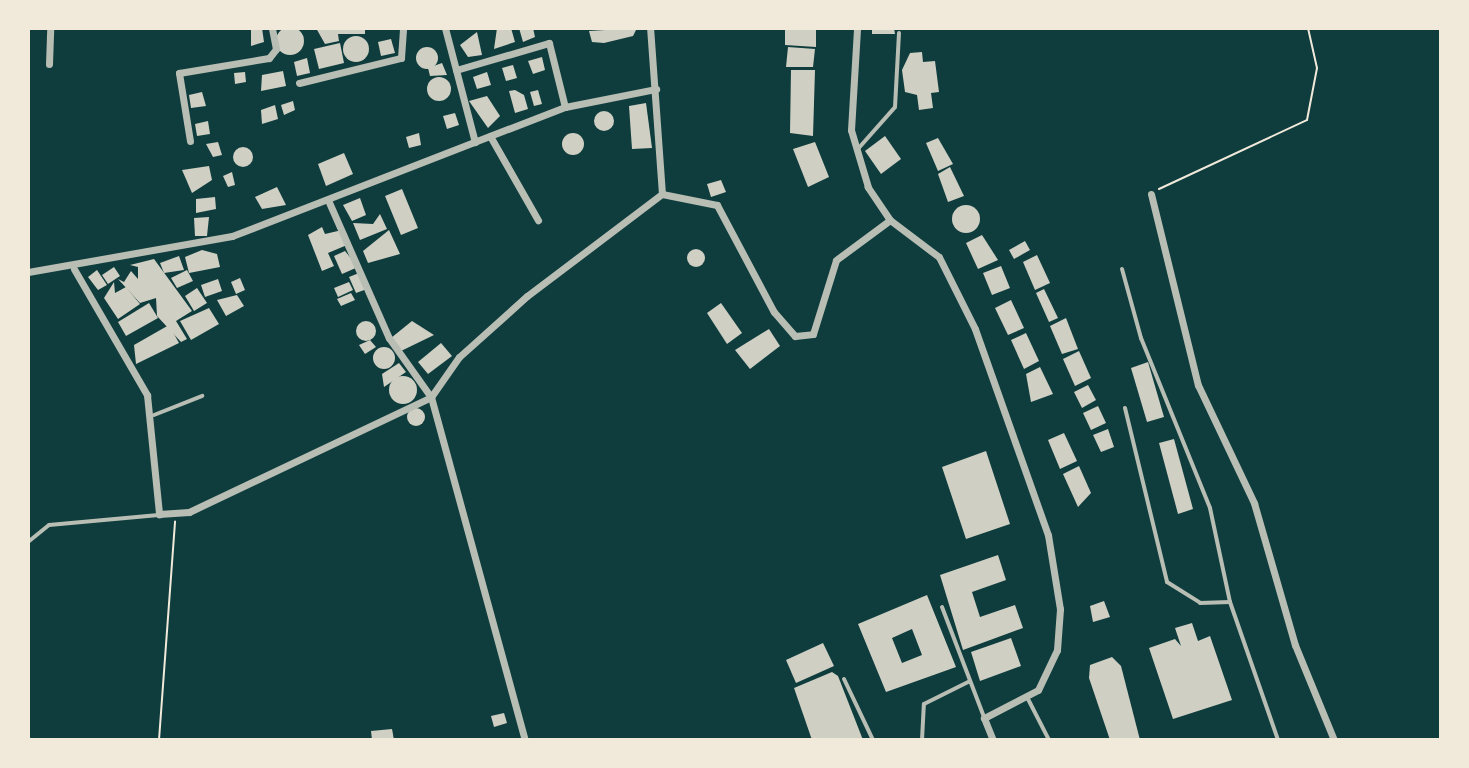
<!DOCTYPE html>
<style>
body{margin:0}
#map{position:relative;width:1469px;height:768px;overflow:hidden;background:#0f3d3e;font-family:"Fira Sans",sans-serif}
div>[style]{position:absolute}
.building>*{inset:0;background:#cfcfc3}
.round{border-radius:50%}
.path>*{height:2px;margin:-1px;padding:0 1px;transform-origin:1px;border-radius:1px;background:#f1e9da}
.service>*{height:4px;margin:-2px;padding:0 2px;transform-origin:2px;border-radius:2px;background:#b8beb3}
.minor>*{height:7px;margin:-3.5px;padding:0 3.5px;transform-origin:3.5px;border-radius:3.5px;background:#b8beb3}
span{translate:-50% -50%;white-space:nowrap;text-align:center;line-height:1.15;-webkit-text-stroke:6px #f1e9da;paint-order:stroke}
.frame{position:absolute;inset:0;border:30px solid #f1e9da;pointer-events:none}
</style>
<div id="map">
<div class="building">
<div class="round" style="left:276px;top:27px;width:28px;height:28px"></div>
<div style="clip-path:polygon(251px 28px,262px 28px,264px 42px,251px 46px)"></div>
<div style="clip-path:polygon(316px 28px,365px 28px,365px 34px,338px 34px,339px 41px,325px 44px)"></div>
<div style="clip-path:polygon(497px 28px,511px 28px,515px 42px,494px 49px)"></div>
<div style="clip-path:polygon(519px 28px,533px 28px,535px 37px,523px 42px)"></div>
<div style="clip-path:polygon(637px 28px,633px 36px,604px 43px,592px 42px,589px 31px)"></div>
<div style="clip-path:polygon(785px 28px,816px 28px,816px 47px,785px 45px)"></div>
<div style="clip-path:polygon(872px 28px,894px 28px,895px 34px,872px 34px)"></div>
<div style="clip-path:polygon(477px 32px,482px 55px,468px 57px,460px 45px)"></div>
<div class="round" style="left:343px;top:36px;width:26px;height:26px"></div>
<div style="clip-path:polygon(391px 39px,395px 53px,381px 56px,378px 42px)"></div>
<div style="clip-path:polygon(340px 43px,344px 63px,319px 69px,314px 49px)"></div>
<div style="clip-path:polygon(788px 47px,815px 49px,813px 67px,786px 67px)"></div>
<div class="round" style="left:416px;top:47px;width:22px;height:22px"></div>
<div style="clip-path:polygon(922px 52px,923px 62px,935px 61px,939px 92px,931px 93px,933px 108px,919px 110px,917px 95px,905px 92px,902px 70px,910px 53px)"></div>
<div style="clip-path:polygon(542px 57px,545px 70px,533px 74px,528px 61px)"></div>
<div style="clip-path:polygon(307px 58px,310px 73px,297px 76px,294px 62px)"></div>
<div style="clip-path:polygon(442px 63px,447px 75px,430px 76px,428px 68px)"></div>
<div style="clip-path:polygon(513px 65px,517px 78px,506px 81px,502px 68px)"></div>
<div style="clip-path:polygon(791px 70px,815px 70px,813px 136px,790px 133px)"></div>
<div style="clip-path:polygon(283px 71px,286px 86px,261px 91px,262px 75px)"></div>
<div style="clip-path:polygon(245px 72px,246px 82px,235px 84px,234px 73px)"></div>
<div style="clip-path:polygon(487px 72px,491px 85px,477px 89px,473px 77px)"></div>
<div class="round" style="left:427px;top:77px;width:24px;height:24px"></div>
<div style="clip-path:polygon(515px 90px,524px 95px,528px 109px,515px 113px,509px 91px)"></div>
<div style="clip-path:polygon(538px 90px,542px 104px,534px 106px,530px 92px)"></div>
<div style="clip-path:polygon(202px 92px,206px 106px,191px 108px,189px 95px)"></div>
<div style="clip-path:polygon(487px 96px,500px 116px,488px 128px,469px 101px)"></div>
<div style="clip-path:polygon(293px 101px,295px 110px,284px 115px,281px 105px)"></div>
<div style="clip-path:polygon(646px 103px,652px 148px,632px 149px,629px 106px)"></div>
<div style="clip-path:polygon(275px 105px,278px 119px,262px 124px,261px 110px)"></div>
<div class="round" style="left:594px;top:111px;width:20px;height:20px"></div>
<div style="clip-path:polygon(455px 113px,459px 125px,447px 129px,443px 116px)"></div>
<div style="clip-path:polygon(208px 121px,210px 134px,197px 136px,195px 124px)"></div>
<div class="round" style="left:562px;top:133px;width:22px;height:22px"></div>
<div style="clip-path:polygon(419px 133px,421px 145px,409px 148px,406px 137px)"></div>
<div style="clip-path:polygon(885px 136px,901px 159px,881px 174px,865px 151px)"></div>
<div style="clip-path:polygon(938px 138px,953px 164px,938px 171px,926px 143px)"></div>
<div style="clip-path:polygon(218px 142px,222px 155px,213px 157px,206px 144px)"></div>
<div style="clip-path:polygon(815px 142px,829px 177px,808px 187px,793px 149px)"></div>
<div class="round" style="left:233px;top:147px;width:20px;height:20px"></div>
<div style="clip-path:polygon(344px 153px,353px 174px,326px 186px,318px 164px)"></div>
<div style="clip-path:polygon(209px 166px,212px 180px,192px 193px,182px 170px)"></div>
<div style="clip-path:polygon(950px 167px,964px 196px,948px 202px,938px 174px)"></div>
<div style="clip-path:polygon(232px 172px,235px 185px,228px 187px,223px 176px)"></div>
<div style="clip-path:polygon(721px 180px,726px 192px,711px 197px,707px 184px)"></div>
<div style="clip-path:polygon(277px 187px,286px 205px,262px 209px,255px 197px)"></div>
<div style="clip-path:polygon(402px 189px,418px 228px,401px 235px,385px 196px)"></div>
<div style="clip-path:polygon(215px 197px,216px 209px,196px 213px,196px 199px)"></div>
<div style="clip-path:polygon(360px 198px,366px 215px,352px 221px,343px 205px)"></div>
<div class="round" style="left:952px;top:205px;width:28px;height:28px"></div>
<div style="clip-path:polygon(380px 214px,387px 229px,360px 240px,353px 223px,373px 224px)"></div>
<div style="clip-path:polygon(209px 217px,207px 236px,195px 236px,194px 218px)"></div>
<div style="clip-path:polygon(322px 227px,325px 234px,342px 230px,347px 245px,328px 253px,334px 266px,322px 271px,308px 235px)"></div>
<div style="clip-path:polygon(389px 230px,400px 254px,368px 263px,363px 251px)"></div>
<div style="clip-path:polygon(982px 235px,998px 260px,978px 269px,966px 243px)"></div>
<div style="clip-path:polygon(1025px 241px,1030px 250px,1014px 259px,1009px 250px)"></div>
<div class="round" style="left:687px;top:249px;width:18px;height:18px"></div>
<div style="clip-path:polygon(202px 250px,217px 254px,220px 267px,189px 273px,185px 257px)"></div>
<div style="clip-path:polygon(345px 251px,358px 267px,342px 274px,334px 256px)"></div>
<div style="clip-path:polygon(1037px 255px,1050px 283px,1035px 290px,1023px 262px)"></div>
<div style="clip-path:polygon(179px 256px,184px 270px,164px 273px,160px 263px)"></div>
<div style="clip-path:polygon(154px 259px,192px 311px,176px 321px,187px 339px,181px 342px,157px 316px,156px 298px,140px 303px,118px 279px,124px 282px,131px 271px,138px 279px,138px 267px,130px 265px)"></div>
<div style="clip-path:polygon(1001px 266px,1010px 288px,992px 295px,983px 273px)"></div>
<div style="clip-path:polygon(114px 267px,120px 276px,108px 284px,102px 275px)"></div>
<div style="clip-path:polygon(97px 270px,107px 285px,98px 290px,88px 277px)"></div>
<div style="clip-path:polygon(187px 270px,193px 281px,177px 288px,171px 278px)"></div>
<div style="clip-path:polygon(359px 273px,367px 289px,356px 293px,349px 277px)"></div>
<div style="clip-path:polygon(240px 278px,245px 290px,236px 294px,231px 282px)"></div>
<div style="clip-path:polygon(218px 279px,222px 291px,205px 297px,201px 285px)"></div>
<div style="clip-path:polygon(114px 282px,115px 293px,126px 287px,140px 304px,118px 319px,104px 298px)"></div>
<div style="clip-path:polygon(349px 282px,353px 290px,338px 297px,334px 288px)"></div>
<div style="clip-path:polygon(197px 288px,207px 303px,194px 311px,185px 296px)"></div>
<div style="clip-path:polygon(1044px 289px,1058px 318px,1049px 322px,1036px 293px)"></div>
<div style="clip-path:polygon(351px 293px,355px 300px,341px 306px,337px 299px)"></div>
<div style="clip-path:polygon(237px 295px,244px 306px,226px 316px,217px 300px)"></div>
<div style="clip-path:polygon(1011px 300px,1024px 328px,1008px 335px,995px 308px)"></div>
<div style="clip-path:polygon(149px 303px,158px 318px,126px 336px,118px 322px)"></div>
<div style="clip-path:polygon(721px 303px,742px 333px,727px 344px,707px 313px)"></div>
<div style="clip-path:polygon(209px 308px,219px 324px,191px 340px,180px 321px)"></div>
<div style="clip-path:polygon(1066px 318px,1078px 349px,1062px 354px,1050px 326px)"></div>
<div class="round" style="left:356px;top:321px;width:20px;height:20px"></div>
<div style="clip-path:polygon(412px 321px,434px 335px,401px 351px,391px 338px)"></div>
<div style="clip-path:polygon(169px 325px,179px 343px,136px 364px,134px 345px)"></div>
<div style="clip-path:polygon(769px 329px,780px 346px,750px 369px,735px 350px)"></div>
<div style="clip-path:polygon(1026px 333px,1039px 361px,1024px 369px,1011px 340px)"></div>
<div style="clip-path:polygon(370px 340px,376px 347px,365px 354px,359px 345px)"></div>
<div style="clip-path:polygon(441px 343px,452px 356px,428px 374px,418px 362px)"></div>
<div class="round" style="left:373px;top:347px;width:22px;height:22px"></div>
<div style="clip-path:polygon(1079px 351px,1091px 378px,1075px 386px,1063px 359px)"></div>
<div style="clip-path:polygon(1148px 362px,1164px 417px,1147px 422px,1131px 368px)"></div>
<div style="clip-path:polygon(399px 363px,406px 372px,384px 387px,382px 374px)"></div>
<div style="clip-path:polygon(1040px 367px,1053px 394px,1031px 402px,1026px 374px)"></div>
<div class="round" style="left:389px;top:376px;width:28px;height:28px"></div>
<div style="clip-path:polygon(1088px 385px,1096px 400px,1082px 408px,1074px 392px)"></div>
<div style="clip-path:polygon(1098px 406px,1106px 423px,1091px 430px,1083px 413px)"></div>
<div class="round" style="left:407px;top:408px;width:18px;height:18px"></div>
<div style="clip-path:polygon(1108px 429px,1114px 447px,1101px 452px,1093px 435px)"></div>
<div style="clip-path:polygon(1064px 433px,1077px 461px,1060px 469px,1048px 440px)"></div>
<div style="clip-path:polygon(1174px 439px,1193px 509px,1178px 514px,1159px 443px)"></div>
<div style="clip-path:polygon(986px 451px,1010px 524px,966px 539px,942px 467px)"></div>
<div style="clip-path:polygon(1079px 466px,1091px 493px,1078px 507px,1063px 474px)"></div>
<div style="clip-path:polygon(998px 555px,1006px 580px,972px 592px,980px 617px,1015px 605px,1023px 628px,963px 650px,940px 575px)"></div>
<div style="clip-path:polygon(evenodd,927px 595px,956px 667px,886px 692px,858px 624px,927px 595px,912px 629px,922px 655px,902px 663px,892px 638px,912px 629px)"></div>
<div style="clip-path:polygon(1104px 601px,1110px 617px,1093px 622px,1090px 606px)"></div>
<div style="clip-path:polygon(1192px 623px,1198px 641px,1210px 636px,1232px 700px,1173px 719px,1149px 648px,1175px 639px,1181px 646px,1175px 628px)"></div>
<div style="clip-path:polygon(1011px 638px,1021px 666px,980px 681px,971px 652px)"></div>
<div style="clip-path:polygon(823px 643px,834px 666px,796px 683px,786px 660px)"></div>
<div style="clip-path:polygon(1112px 657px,1121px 666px,1140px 740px,1110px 740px,1089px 678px,1090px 665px)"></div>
<div style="clip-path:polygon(832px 672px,838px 676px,863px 740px,812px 740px,794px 688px)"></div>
<div style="clip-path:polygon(504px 713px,507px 723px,494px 727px,491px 716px)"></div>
<div style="clip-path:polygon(392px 729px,394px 740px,372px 740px,371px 731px)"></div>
</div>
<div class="path">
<div style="left:1159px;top:189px;width:163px;rotate:-25deg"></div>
<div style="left:1307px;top:120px;width:53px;rotate:-79.1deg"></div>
<div style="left:1317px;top:68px;width:41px;rotate:-102.7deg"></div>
<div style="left:28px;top:735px;width:5px;rotate:68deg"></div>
<div style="left:159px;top:740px;width:219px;rotate:-85.8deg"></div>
</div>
<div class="service">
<div style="left:857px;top:150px;width:57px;rotate:-48.5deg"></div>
<div style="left:895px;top:107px;width:74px;rotate:-86.9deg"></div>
<div style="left:1122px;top:269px;width:72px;rotate:74.6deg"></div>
<div style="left:1141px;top:338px;width:183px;rotate:67.9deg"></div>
<div style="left:1210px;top:508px;width:96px;rotate:78deg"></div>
<div style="left:1230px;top:602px;width:146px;rotate:70.8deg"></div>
<div style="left:1125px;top:408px;width:179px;rotate:76.4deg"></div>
<div style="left:1167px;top:582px;width:39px;rotate:32deg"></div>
<div style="left:1200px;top:603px;width:30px;rotate:-2deg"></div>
<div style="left:154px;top:415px;width:52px;rotate:-21.6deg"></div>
<div style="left:28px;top:542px;width:27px;rotate:-39deg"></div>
<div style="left:49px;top:525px;width:110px;rotate:-5.2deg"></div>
<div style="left:942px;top:607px;width:118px;rotate:69.1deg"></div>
<div style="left:844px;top:679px;width:68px;rotate:64.6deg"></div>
<div style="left:1028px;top:699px;width:46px;rotate:62.9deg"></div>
<div style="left:922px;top:740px;width:36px;rotate:-87deg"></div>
<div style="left:924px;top:704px;width:51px;rotate:-26.6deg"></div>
</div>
<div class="minor">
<div style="left:445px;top:28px;width:118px;rotate:75.3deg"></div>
<div style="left:49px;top:64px;width:36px;rotate:-88deg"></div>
<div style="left:456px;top:70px;width:97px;rotate:-16.2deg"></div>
<div style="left:549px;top:43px;width:66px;rotate:76deg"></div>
<div style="left:299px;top:83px;width:105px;rotate:-13.8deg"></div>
<div style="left:401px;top:58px;width:30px;rotate:-86deg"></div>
<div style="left:490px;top:136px;width:97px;rotate:60.3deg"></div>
<div style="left:190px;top:141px;width:69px;rotate:-99.2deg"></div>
<div style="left:179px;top:73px;width:91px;rotate:-9.5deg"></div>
<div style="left:269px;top:58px;width:11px;rotate:-52deg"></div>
<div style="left:276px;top:49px;width:21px;rotate:-101deg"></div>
<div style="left:662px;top:194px;width:56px;rotate:11.3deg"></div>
<div style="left:717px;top:205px;width:121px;rotate:62deg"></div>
<div style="left:774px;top:312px;width:32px;rotate:49deg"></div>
<div style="left:795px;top:336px;width:18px;rotate:-6deg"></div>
<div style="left:813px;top:334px;width:77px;rotate:-72.7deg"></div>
<div style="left:836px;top:260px;width:67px;rotate:-36.5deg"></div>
<div style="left:890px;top:220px;width:40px;rotate:-124deg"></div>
<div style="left:868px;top:187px;width:59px;rotate:-106.6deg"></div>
<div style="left:851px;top:130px;width:102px;rotate:-86.6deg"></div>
<div style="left:1151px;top:194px;width:197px;rotate:76.2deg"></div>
<div style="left:1198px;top:385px;width:131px;rotate:64.6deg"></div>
<div style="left:1254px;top:503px;width:148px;rotate:73.9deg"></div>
<div style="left:1295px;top:645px;width:103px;rotate:67.7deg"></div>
<div style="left:328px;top:200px;width:151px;rotate:66.2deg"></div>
<div style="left:389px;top:338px;width:72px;rotate:54.6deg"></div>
<div style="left:431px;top:397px;width:356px;rotate:74.7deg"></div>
<div style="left:890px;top:220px;width:61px;rotate:37.1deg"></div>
<div style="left:939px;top:257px;width:80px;rotate:63.4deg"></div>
<div style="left:975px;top:329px;width:219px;rotate:70.5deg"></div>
<div style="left:1048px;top:535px;width:75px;rotate:80.8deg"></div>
<div style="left:1060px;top:609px;width:41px;rotate:94.2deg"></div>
<div style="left:1057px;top:650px;width:44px;rotate:115.4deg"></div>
<div style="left:1038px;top:690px;width:61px;rotate:152.6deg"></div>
<div style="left:984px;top:718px;width:24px;rotate:68deg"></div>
<div style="left:74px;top:269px;width:146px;rotate:59.9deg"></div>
<div style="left:147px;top:395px;width:120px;rotate:84.2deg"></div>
<div style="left:159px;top:514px;width:30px;rotate:-4deg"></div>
<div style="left:189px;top:512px;width:268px;rotate:-25.4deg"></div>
<div style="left:431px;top:397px;width:49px;rotate:-55deg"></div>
<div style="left:459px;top:357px;width:91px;rotate:-41.9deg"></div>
<div style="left:527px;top:296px;width:169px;rotate:-37.1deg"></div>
<div style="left:662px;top:194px;width:166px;rotate:-94.1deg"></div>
<div style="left:28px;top:272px;width:207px;rotate:-10deg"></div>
<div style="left:232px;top:236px;width:357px;rotate:-21.2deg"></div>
<div style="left:565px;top:107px;width:93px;rotate:-11.2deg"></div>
</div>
<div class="frame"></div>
</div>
